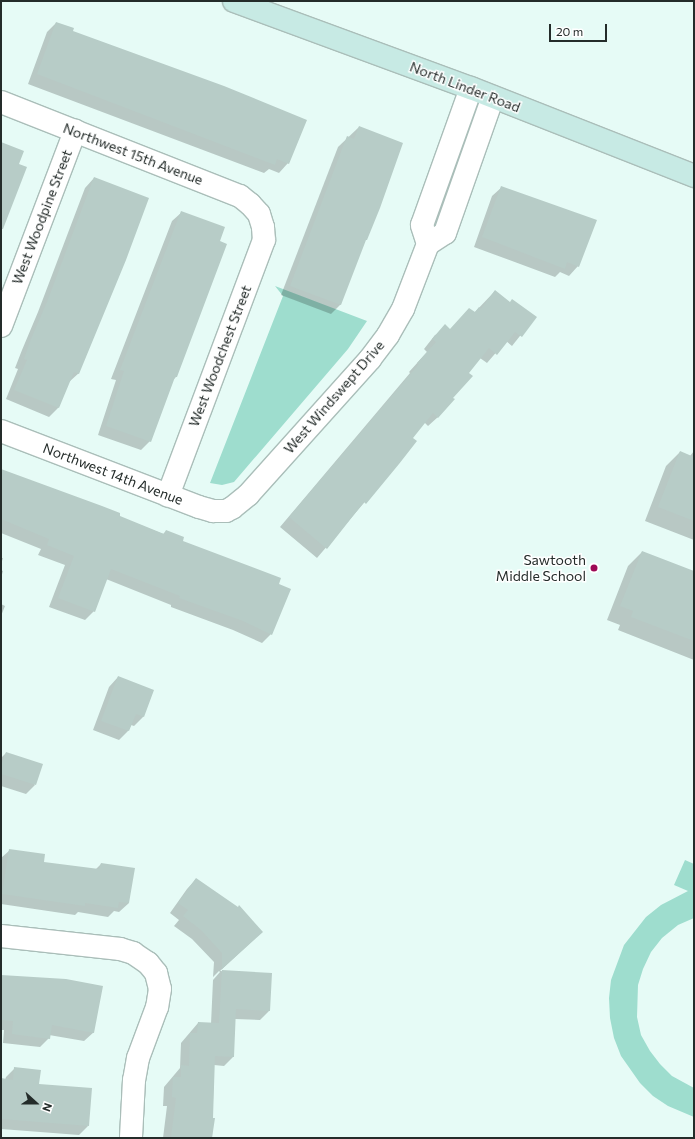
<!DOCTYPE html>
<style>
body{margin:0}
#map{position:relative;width:695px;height:1139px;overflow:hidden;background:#e6fbf6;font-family:Commissioner,sans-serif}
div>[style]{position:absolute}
.green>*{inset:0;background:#9eddce}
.shadow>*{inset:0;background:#0003}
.building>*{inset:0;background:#b7ccc7}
.roads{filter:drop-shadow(1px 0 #aabeb9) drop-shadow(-1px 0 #aabeb9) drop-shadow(0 1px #aabeb9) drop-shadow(0 -1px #aabeb9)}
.minor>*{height:22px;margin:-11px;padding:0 11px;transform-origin:11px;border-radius:11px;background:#fff}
.secondary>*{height:22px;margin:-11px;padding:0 11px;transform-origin:11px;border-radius:11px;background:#c7eae4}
.dots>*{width:11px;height:11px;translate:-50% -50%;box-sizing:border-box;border:2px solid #fff;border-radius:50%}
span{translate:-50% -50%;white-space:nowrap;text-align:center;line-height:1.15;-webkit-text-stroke:3px #fff;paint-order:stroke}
.street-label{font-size:14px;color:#242c2a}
.poi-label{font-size:14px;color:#242c2a}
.right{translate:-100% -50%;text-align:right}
.frame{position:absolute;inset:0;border:2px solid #242c2a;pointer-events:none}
.north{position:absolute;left:16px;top:1083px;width:40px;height:40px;-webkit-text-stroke:3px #fff;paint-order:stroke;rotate:111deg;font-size:11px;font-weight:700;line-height:16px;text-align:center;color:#242c2a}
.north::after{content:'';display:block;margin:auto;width:14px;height:18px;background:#242c2a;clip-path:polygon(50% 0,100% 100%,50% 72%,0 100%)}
.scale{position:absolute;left:549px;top:24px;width:58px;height:18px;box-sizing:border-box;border:2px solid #242c2a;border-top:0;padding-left:5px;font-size:12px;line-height:14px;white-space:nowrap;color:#242c2a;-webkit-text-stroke:3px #fff;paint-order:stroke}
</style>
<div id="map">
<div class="green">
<div style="clip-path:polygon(275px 286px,367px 321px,348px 349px,234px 482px,222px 485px,210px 483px,283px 296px)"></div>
<div style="clip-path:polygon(685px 860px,694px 864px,694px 918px,678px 925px,662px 938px,651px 952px,643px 969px,638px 985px,637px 1017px,641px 1035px,650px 1051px,660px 1064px,672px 1076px,694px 1088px,694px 1117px,668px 1106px,653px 1096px,640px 1083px,621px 1056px,614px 1038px,610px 1018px,609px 998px,611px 980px,624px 945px,646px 917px,661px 905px,688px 891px,674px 885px)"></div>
</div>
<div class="shadow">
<div style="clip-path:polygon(56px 23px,72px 32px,288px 163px,279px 173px,269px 169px,264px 173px,28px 84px,47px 32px)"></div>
<div style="clip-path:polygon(359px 127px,341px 304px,331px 314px,281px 295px,338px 147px)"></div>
<div style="clip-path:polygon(94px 178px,79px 373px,69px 382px,58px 408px,49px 417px,6px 399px,18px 369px,15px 368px,22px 350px,38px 312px,85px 188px)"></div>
<div style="clip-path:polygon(502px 187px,578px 266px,569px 276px,560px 272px,555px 277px,474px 247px,492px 196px)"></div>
<div style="clip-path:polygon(182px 212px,176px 377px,173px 380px,150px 441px,141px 450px,98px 435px,116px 380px,111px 379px,172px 221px)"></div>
<div style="clip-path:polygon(495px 291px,510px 303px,535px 317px,512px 346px,506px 341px,487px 363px,480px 358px,467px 373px,438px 417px,428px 426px,424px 422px,411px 438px,398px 463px,317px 558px,280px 527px,410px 373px,409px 372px,427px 352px,424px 349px,435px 335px,450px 330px,474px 313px)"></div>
<div style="clip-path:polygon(694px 451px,694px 540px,645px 521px,666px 466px,680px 452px,690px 456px)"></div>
<div style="clip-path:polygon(1px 470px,163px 534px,166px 531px,181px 542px,278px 585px,271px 634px,262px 643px,233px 630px,171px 607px,171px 605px,106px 579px,94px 611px,85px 620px,49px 607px,65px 565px,38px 555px,41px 549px,1px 533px)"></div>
<div style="clip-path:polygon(642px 552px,694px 572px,694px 660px,618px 630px,620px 625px,607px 620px,628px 566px)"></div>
<div style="clip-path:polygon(1px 558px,3px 558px,1px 564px)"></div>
<div style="clip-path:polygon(1px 570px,3px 571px,1px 578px)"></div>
<div style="clip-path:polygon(1px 604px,5px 606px,1px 616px)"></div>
<div style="clip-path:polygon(118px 677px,153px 691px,143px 717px,134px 726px,131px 725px,128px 731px,119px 740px,93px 730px,109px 687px)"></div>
<div style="clip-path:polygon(6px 753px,35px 785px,26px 794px,1px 786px,1px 758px)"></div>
<div style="clip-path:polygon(10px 850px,42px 863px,95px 870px,101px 864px,129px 903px,119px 912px,114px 911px,108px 917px,78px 912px,75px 915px,1px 904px,1px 858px)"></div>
<div style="clip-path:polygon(196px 879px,262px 932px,220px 971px,271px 974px,269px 1011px,260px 1020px,235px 1019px,233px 1057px,224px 1066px,214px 1065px,212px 1138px,163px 1138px,167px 1106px,163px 1106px,164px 1087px,180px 1068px,181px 1043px,198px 1023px,211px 1024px,213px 980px,220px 972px,219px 971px,213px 977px,214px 962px,192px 939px,174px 926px,179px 920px,170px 913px,187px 889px)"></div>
<div style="clip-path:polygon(1px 976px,94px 1032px,84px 1041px,49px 1035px,49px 1038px,40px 1047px,3px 1043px,4px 1030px,1px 1030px)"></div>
<div style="clip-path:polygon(15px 1068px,38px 1085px,88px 1126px,79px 1135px,1px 1129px,1px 1079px,5px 1080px,6px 1077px)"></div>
</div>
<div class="building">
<div style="clip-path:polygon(56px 22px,74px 28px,73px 31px,224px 86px,307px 120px,289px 164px,277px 159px,275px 165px,37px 74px)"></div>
<div style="clip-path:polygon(359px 126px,403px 143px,380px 208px,367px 240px,366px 240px,341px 305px,290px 286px,347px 136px,354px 139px)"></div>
<div style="clip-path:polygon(1px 142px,24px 151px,19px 164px,27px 167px,3px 229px,1px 229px)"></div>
<div style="clip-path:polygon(94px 177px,149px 198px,126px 260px,79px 374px,74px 372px,59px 408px,14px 390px,27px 360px,24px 359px,31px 339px,47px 302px)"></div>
<div style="clip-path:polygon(501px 186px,597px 220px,579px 267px,567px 262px,565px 269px,482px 237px)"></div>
<div style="clip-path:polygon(181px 211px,225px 227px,220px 241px,227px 244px,177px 377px,175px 377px,151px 442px,106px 426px,124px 371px,120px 370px)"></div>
<div style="clip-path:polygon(495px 290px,510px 302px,512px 299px,537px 317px,522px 337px,515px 332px,497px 355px,489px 348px,469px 373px,473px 376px,453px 398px,455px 399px,438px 418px,433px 413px,413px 438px,417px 441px,399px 464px,366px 504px,364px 502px,327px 549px,289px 517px,419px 364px,417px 363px,436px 342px,432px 339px,445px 324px,450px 329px,469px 308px,475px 312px,479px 307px,481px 309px)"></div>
<div style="clip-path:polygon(680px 451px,694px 457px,694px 521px,658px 507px)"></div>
<div style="clip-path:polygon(1px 469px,102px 506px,120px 513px,120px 516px,164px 534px,166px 530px,184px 537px,183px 541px,281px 578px,279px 584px,291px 589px,272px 635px,243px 621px,179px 598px,180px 596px,111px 569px,95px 612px,58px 598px,74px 556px,47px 545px,49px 539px,1px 519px)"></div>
<div style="clip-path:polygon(642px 551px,694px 571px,694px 641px,631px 617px,633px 611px,620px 606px)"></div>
<div style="clip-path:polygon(118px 676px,154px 690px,144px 717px,136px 714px,129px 731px,101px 721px)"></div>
<div style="clip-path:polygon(6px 752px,43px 764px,36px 785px,1px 774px,1px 766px)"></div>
<div style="clip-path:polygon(9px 849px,45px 854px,44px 862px,99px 869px,101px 863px,135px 868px,129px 903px,119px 902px,118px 908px,85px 903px,85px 906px,2px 894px)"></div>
<div style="clip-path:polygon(196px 878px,238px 907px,239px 905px,263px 932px,222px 969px,222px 953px,201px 930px,183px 916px,188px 910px,178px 903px)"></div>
<div style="clip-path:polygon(222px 970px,272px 973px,270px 1011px,236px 1009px,234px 1057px,215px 1056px,213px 1118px,215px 1118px,212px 1138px,171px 1138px,176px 1098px,172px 1097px,173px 1077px,181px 1077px,181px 1065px,189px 1066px,190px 1033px,197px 1033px,198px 1022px,219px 1023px)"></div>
<div style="clip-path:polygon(1px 975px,66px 979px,103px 986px,94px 1033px,52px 1025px,50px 1039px,12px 1034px,13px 1021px,1px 1020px)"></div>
<div style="clip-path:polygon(14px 1067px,41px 1070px,39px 1084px,92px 1088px,89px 1126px,1px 1119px,1px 1078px,13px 1080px)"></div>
</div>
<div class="roads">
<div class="minor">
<div style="left:1px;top:102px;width:257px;rotate:21.5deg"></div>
<div style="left:240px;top:196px;width:13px;rotate:39deg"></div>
<div style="left:250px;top:204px;width:13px;rotate:48deg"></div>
<div style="left:259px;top:214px;width:14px;rotate:73deg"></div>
<div style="left:263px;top:227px;width:13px;rotate:86deg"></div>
<div style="left:264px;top:240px;width:273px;rotate:110.6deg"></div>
<div style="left:428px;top:244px;width:20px;rotate:-108deg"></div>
<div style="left:422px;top:225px;width:145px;rotate:-70.3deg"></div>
<div style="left:1px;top:326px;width:209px;rotate:-69.2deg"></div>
<div style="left:1px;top:431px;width:212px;rotate:21deg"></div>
<div style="left:199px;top:507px;width:15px;rotate:16deg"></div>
<div style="left:213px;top:511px;width:13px"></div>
<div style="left:226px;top:511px;width:7px;rotate:-27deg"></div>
<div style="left:232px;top:508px;width:21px;rotate:-39deg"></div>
<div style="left:248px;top:495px;width:183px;rotate:-48.1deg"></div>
<div style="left:370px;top:359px;width:30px;rotate:-53deg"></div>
<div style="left:388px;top:335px;width:30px;rotate:-60deg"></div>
<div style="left:403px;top:309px;width:70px;rotate:-69deg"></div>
<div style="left:428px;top:244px;width:20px;rotate:-33deg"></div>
<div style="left:445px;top:233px;width:144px;rotate:-70.6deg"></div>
<div style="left:1px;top:936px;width:120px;rotate:6.2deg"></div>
<div style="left:120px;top:949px;width:14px;rotate:17deg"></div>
<div style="left:133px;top:953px;width:18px;rotate:34deg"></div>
<div style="left:148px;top:963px;width:13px;rotate:51deg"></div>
<div style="left:156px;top:973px;width:16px;rotate:76deg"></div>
<div style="left:160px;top:989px;width:18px;rotate:99deg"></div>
<div style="left:157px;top:1007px;width:54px;rotate:110.4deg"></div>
<div style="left:138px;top:1058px;width:22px;rotate:100deg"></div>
<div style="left:134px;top:1080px;width:58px;rotate:93deg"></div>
</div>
<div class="secondary">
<div style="left:234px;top:1px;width:252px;rotate:20.2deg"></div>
<div style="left:471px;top:88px;width:240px;rotate:21.5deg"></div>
</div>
</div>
<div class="dots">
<div style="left:594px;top:568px;background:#9d0955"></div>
</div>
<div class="street-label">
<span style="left:465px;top:87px;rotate:21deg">North Linder Road</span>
<span style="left:133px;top:154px;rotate:21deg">Northwest 15th Avenue</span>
<span style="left:42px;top:217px;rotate:-69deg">West Woodpine Street</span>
<span style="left:220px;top:356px;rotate:-69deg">West Woodchest Street</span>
<span style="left:334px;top:397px;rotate:-49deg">West Windswept Drive</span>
<span style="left:113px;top:474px;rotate:21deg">Northwest 14th Avenue</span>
</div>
<div class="poi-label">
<span class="right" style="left:586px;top:568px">Sawtooth<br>Middle School</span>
</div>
<div class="frame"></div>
<div class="north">N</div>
<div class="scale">20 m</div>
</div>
